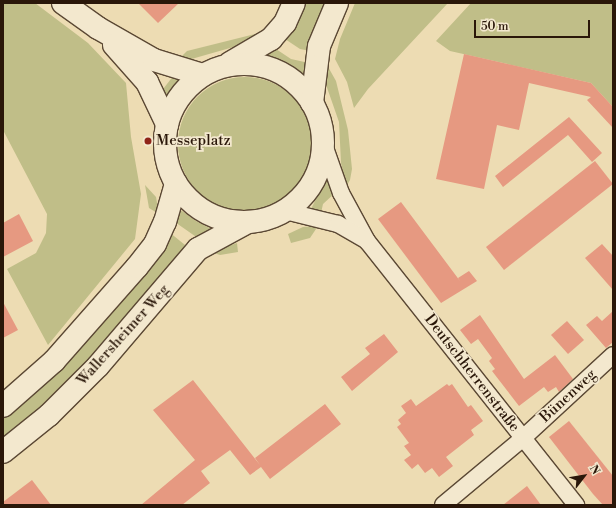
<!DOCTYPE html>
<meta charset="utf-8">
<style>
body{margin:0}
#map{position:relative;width:616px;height:508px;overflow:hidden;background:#eddcb3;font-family:"Libre Bodoni",serif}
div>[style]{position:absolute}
.green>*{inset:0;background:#c0be88}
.round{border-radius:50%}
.building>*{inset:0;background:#e69981}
.roads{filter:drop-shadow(1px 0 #5b4834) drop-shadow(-1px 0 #5b4834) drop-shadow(0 1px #5b4834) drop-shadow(0 -1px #5b4834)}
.street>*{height:16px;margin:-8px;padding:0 8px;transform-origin:8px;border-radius:8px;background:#f3e8ce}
.secondary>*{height:22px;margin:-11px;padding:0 11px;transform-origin:11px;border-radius:11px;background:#f3e8ce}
.secondary>.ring{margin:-11px;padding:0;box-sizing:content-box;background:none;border:22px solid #f3e8ce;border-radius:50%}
.dots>*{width:11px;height:11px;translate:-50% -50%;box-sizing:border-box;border:2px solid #f3e8ce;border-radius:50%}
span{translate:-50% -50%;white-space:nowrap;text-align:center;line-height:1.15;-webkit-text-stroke:3.5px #f3e8ce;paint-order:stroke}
.poi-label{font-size:15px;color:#2a1709}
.left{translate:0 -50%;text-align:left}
.street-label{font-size:15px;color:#2a1709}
.frame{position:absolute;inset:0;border:4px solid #2a1709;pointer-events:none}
.north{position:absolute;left:564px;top:456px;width:40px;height:40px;-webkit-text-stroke:3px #f3e8ce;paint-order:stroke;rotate:59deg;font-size:11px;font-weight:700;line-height:16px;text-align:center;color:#2a1709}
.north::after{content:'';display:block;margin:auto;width:14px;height:18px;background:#2a1709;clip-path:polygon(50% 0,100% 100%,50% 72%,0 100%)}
.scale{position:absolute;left:474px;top:20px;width:116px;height:18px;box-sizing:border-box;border:2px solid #2a1709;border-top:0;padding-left:5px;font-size:12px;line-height:14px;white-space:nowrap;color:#2a1709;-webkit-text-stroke:3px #f3e8ce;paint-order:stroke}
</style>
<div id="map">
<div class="green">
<div style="clip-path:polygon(3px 3px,35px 3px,88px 43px,126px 83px,131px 137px,141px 194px,135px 239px,48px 345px,7px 269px,36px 253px,46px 233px,47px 214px,3px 130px)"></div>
<div style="clip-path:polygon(302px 3px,329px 3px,311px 51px,300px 49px,282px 37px)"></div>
<div style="clip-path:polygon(355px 3px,448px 3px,368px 89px,354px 108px,347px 82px,335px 59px,340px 39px)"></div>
<div style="clip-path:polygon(471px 3px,613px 3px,613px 107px,591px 83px,450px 51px,436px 41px)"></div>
<div style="clip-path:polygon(255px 34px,262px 34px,251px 42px,188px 60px,181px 57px,187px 51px)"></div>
<div style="clip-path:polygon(273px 47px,291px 59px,309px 63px,307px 76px,287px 63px,262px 55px)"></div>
<div style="clip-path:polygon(327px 65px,336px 81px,348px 130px,352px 169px,350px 180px,346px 187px,341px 163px,339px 122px,324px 79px)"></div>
<div style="clip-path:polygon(174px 75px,181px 78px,166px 100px,160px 93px)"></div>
<div class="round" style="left:178px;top:77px;width:134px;height:134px"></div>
<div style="clip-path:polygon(327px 177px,335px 193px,323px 204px,321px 213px,311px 209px)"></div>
<div style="clip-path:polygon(145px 185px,156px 197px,159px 214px,149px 208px)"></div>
<div style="clip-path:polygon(175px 206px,196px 221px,219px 233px,202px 241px,172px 220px)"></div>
<div style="clip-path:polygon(318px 226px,310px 238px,291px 243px,288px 234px,303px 227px)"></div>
<div style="clip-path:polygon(169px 232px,190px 249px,131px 319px,3px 446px,3px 413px)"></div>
<div style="clip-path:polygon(237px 243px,238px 252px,220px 255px,211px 252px)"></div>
</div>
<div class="building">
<div style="clip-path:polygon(138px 3px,179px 3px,158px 23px)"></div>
<div style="clip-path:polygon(464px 54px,591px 83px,613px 107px,613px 128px,587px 100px,591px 97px,529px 83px,519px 130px,497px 125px,484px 189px,436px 179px)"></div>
<div style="clip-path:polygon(569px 117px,602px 153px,592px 162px,568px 135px,503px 187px,495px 176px)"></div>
<div style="clip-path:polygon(595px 161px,613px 184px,504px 270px,486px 247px)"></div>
<div style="clip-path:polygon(401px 202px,460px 281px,458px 278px,469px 271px,477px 281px,441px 303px,378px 219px)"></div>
<div style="clip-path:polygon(19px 214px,33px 241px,3px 257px,3px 223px)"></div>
<div style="clip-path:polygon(602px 244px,613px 256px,613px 290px,585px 258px)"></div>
<div style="clip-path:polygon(3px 302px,18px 330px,3px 338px)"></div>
<div style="clip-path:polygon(613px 311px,613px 342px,606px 348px,586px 325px,597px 316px,602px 321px)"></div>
<div style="clip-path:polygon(480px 315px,524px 379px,555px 355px,573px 379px,559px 392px,556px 387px,548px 392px,544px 387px,519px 406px,492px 371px,495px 369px,489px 361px,492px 358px,478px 339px,471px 344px,460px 330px)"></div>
<div style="clip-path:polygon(567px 321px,584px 340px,568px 354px,551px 335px)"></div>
<div style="clip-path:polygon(384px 334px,398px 352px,352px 391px,341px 377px,370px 354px,365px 348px)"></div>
<div style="clip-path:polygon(193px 380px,260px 465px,255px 458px,325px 404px,341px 424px,270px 479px,261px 467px,250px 475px,230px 450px,201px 471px,210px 483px,182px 505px,141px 505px,195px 460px,153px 410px)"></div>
<div style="clip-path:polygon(447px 384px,449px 386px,452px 384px,468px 407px,471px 405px,483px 421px,471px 430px,474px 435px,446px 457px,453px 466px,439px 477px,432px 468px,425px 473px,418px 464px,412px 469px,404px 460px,411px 455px,404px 446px,409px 443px,397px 427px,401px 424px,398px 420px,406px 413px,401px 406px,411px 399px,416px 406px)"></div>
<div style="clip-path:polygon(569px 421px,613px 476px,613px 505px,603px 505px,593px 494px,549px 437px)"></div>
<div style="clip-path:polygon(32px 480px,51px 505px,3px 505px,3px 502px)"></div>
<div style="clip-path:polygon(527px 486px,541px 505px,503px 505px)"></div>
</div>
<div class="roads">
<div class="street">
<div style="left:323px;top:142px;width:54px;rotate:70.6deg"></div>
<div style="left:341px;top:193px;width:55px;rotate:61.6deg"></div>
<div style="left:367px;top:241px;width:337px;rotate:51.6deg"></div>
<div style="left:285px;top:211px;width:55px;rotate:13.8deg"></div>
<div style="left:338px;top:224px;width:32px;rotate:30deg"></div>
<div style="left:443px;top:505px;width:104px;rotate:-39.9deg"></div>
<div style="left:523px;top:438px;width:122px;rotate:-42.7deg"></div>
</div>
<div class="secondary">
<div style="left:63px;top:3px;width:43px;rotate:35.5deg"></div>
<div style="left:98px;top:28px;width:64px;rotate:29.7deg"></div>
<div style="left:154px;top:60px;width:51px;rotate:17deg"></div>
<div style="left:114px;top:45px;width:50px;rotate:48.3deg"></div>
<div style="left:147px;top:82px;width:47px;rotate:64.5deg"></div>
<div style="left:230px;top:63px;width:48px;rotate:-30.3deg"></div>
<div style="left:271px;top:39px;width:21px;rotate:-49deg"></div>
<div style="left:285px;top:23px;width:22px;rotate:-66deg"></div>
<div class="ring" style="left:165px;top:64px;width:136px;height:136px"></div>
<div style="left:312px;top:103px;width:57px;rotate:-83deg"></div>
<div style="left:319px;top:46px;width:47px;rotate:-67.3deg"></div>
<div style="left:3px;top:406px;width:68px;rotate:-41.4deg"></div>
<div style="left:54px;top:361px;width:125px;rotate:-48.6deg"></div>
<div style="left:137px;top:267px;width:29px;rotate:-52deg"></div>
<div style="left:155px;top:244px;width:24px;rotate:-66deg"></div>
<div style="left:165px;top:222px;width:40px;rotate:-74deg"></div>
<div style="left:3px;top:452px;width:59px;rotate:-38.8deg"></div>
<div style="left:49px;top:415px;width:69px;rotate:-45deg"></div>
<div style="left:98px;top:366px;width:154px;rotate:-49.5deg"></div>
<div style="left:198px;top:249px;width:55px;rotate:-28.4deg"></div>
</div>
</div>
<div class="dots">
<div style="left:148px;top:141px;background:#8f2418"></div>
</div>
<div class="poi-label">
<span class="left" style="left:156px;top:141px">Messeplatz</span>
</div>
<div class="street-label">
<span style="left:123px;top:335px;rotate:-48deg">Wallersheimer Weg</span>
<span style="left:472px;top:373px;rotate:52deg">Deutschherrenstraße</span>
<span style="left:568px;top:396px;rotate:-43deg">Bünenweg</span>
</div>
<div class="frame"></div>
<div class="north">N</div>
<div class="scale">50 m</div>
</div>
